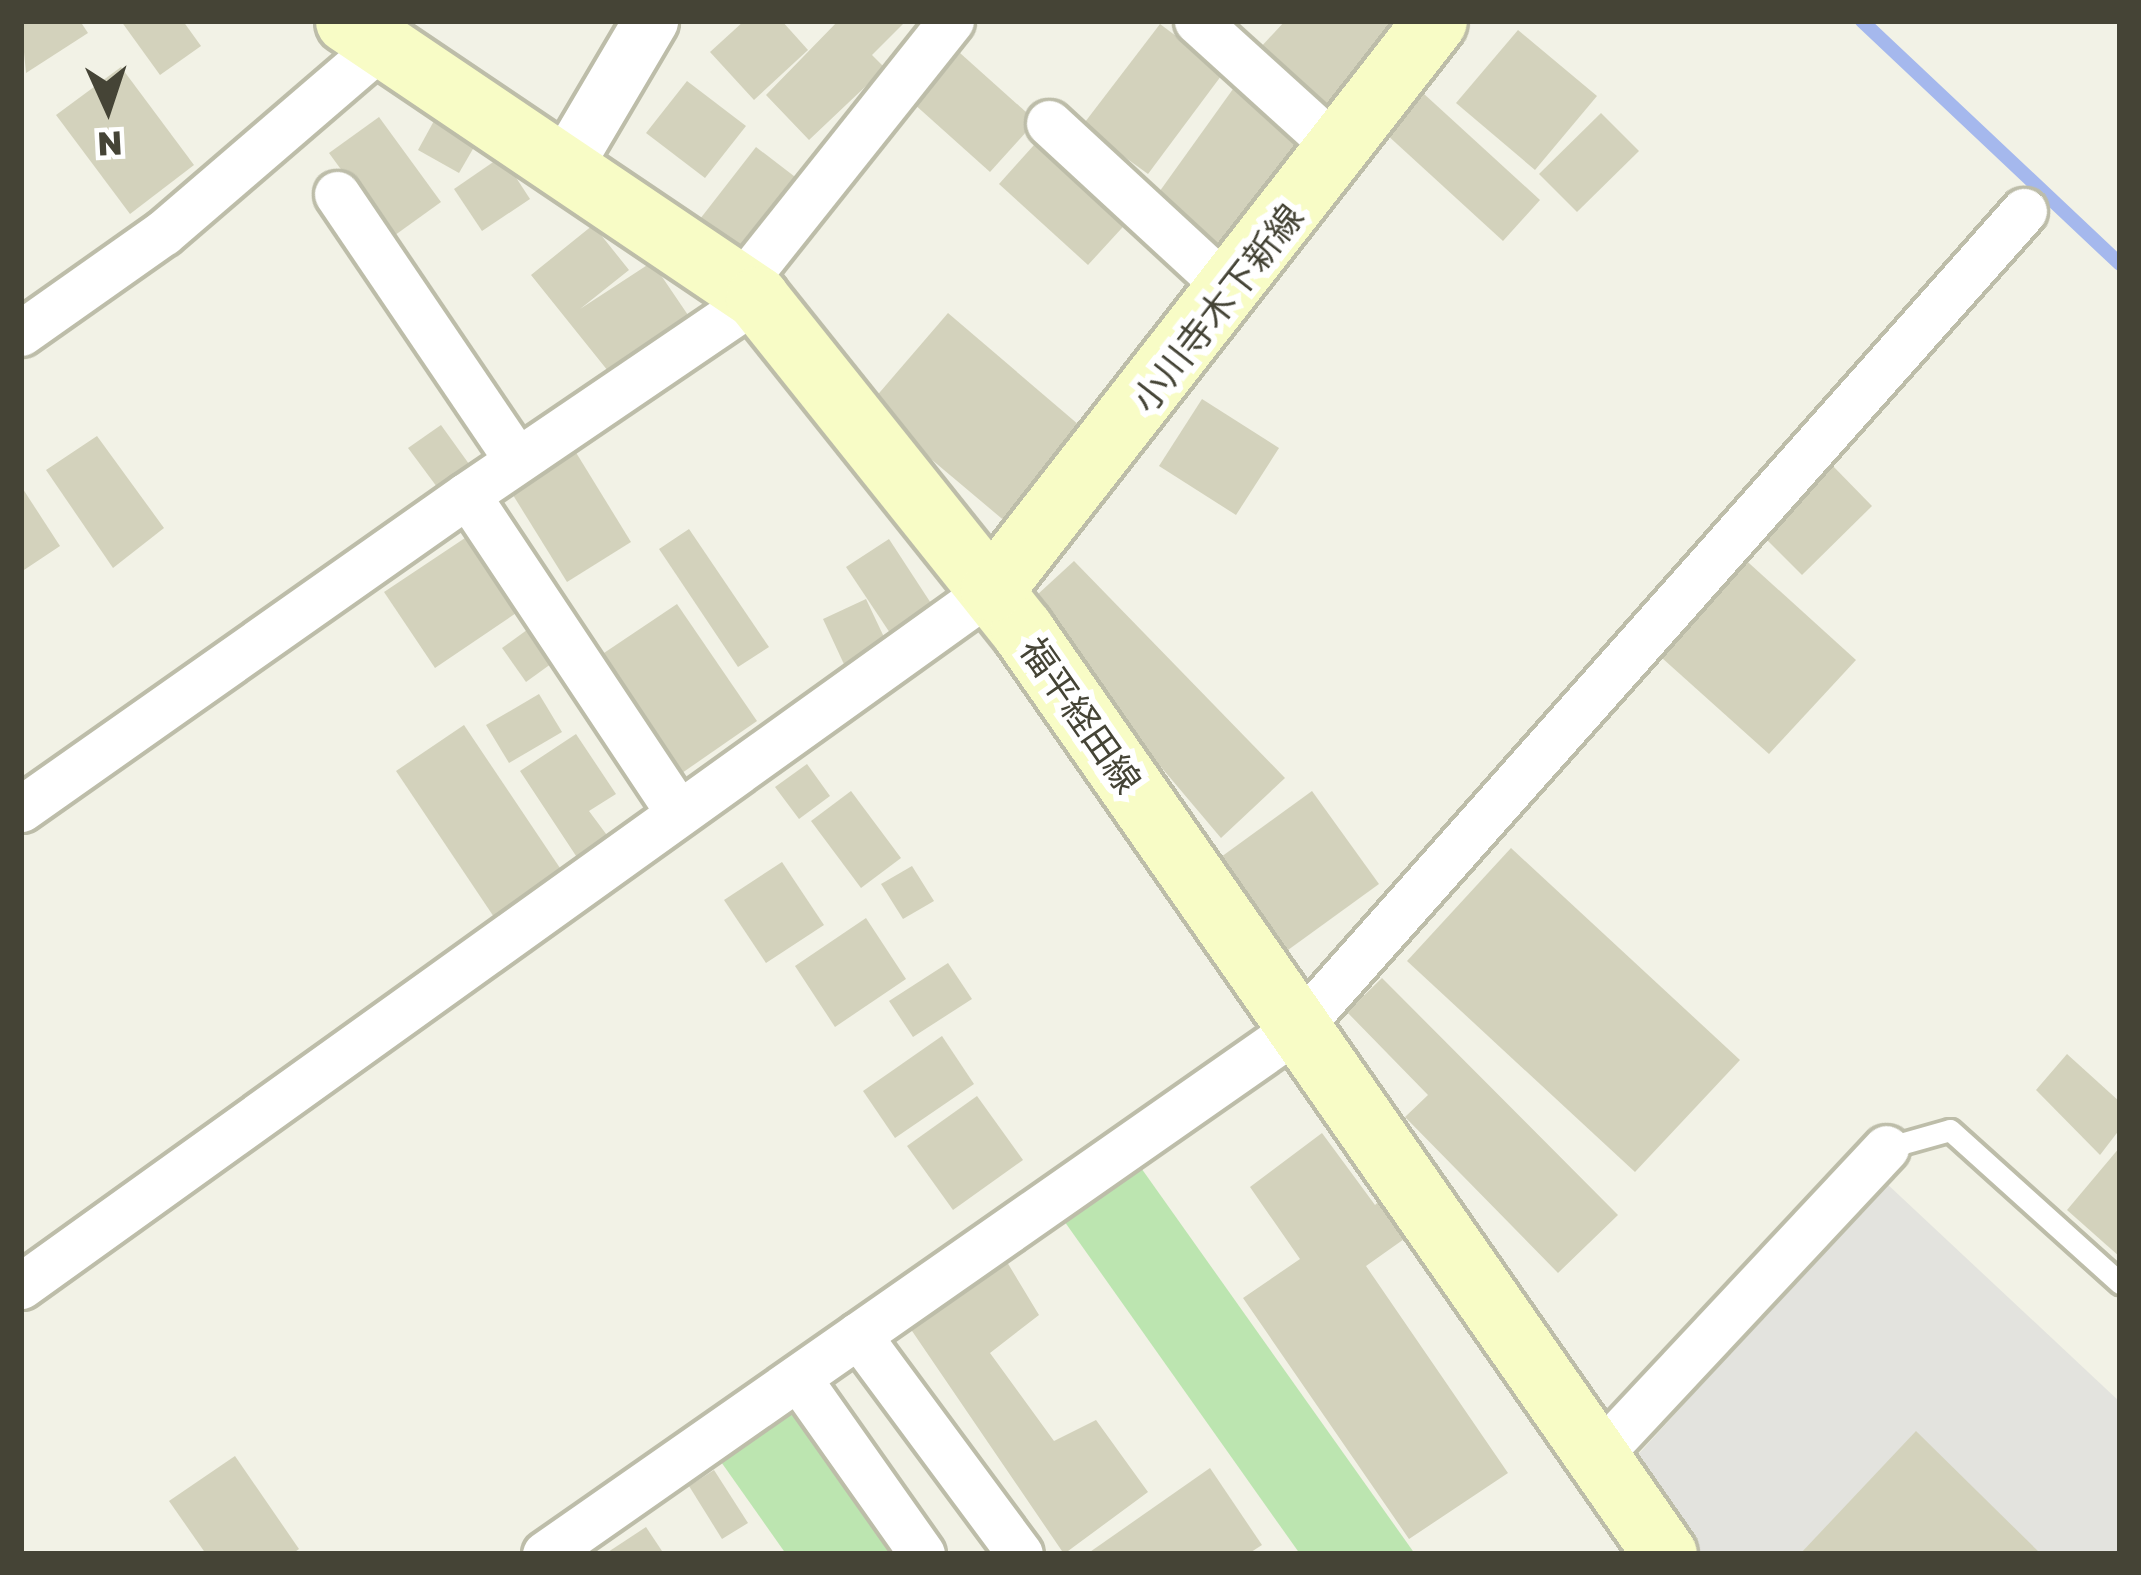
<!DOCTYPE html>
<meta charset="utf-8">
<style>
body{margin:0}
#map{position:relative;width:2141px;height:1575px;overflow:hidden;background:#f2f2e6;font-family:"Golos Text","Noto Sans JP",sans-serif}
div>[style]{position:absolute}
.green>*{inset:0;background:#bce5b0}
.parking>*{inset:0;background:#e3e3de}
.stream>*{height:14px;margin:-7px;padding:0 7px;transform-origin:7px;border-radius:7px;background:#a5b8ed}
.building>*{inset:0;background:#d3d2bc}
.roads{filter:drop-shadow(3px 0 #bdbda9) drop-shadow(-3px 0 #bdbda9) drop-shadow(0 3px #bdbda9) drop-shadow(0 -3px #bdbda9)}
.service>*{height:21px;margin:-10.5px;padding:0 10.5px;transform-origin:10.5px;border-radius:10.5px;background:#fff}
.minor>*{height:45px;margin:-22.5px;padding:0 22.5px;transform-origin:22.5px;border-radius:22.5px;background:#fff}
.tertiary>*{height:54px;margin:-27px;padding:0 27px;transform-origin:27px;border-radius:27px;background:#fff}
.secondary>*{height:63px;margin:-31.5px;padding:0 31.5px;transform-origin:31.5px;border-radius:31.5px;background:#f8fcc6}
span{translate:-50% -50%;white-space:nowrap;text-align:center;line-height:1.15;-webkit-text-stroke:12px #fff;paint-order:stroke}
.street-label{font-size:36px;color:#454436}
.frame{position:absolute;inset:0;border:24px solid #454436;pointer-events:none}
.north{position:absolute;left:48px;top:48px;width:120px;height:120px;-webkit-text-stroke:9px #fff;paint-order:stroke;rotate:177deg;font-size:33px;font-weight:700;line-height:48px;text-align:center;color:#454436}
.north::after{content:'';display:block;margin:auto;width:42px;height:54px;background:#454436;clip-path:polygon(50% 0,100% 100%,50% 72%,0 100%)}
</style>
<div id="map">
<div class="green">
<div style="clip-path:polygon(1139px 1165px,1415px 1554px,1300px 1554px,1062px 1218px)"></div>
<div style="clip-path:polygon(801px 1400px,909px 1554px,786px 1554px,719px 1459px)"></div>
</div>
<div class="parking">
<div style="clip-path:polygon(1885px 1182px,2120px 1402px,2120px 1554px,1701px 1554px,1635px 1458px)"></div>
</div>
<div class="stream">
<div style="left:1862px;top:21px;width:354px;rotate:43.3deg"></div>
</div>
<div class="building">
<div style="clip-path:polygon(21px 21px,80px 21px,88px 33px,26px 73px)"></div>
<div style="clip-path:polygon(121px 21px,183px 21px,201px 46px,160px 75px)"></div>
<div style="clip-path:polygon(744px 21px,782px 21px,808px 50px,754px 100px,710px 52px)"></div>
<div style="clip-path:polygon(838px 21px,906px 21px,872px 55px,885px 68px,809px 140px,766px 95px)"></div>
<div style="clip-path:polygon(1285px 21px,1396px 21px,1335px 118px,1259px 49px)"></div>
<div style="clip-path:polygon(1160px 24px,1224px 72px,1148px 174px,1082px 126px)"></div>
<div style="clip-path:polygon(1518px 30px,1597px 96px,1535px 170px,1456px 103px)"></div>
<div style="clip-path:polygon(960px 53px,1036px 121px,990px 172px,913px 103px)"></div>
<div style="clip-path:polygon(121px 67px,194px 165px,130px 214px,56px 115px)"></div>
<div style="clip-path:polygon(687px 81px,746px 126px,705px 178px,646px 133px)"></div>
<div style="clip-path:polygon(1233px 89px,1313px 146px,1232px 259px,1152px 202px)"></div>
<div style="clip-path:polygon(1423px 93px,1540px 200px,1503px 241px,1385px 133px)"></div>
<div style="clip-path:polygon(1601px 113px,1639px 151px,1577px 212px,1539px 174px)"></div>
<div style="clip-path:polygon(379px 117px,441px 202px,391px 238px,329px 153px)"></div>
<div style="clip-path:polygon(435px 119px,477px 142px,459px 173px,418px 150px)"></div>
<div style="clip-path:polygon(1043px 135px,1132px 217px,1088px 265px,999px 184px)"></div>
<div style="clip-path:polygon(756px 147px,803px 183px,747px 255px,700px 219px)"></div>
<div style="clip-path:polygon(502px 156px,530px 199px,482px 231px,454px 189px)"></div>
<div style="clip-path:polygon(593px 225px,629px 270px,580px 309px,652px 262px,690px 318px,608px 371px,531px 275px)"></div>
<div style="clip-path:polygon(948px 313px,1086px 431px,1007px 523px,868px 406px)"></div>
<div style="clip-path:polygon(1202px 399px,1279px 448px,1236px 515px,1159px 466px)"></div>
<div style="clip-path:polygon(441px 425px,469px 464px,437px 487px,408px 448px)"></div>
<div style="clip-path:polygon(97px 436px,164px 528px,113px 568px,46px 470px)"></div>
<div style="clip-path:polygon(572px 446px,631px 542px,567px 582px,508px 487px)"></div>
<div style="clip-path:polygon(1831px 464px,1872px 506px,1802px 575px,1760px 533px)"></div>
<div style="clip-path:polygon(21px 486px,60px 546px,21px 572px)"></div>
<div style="clip-path:polygon(689px 529px,769px 647px,738px 667px,659px 549px)"></div>
<div style="clip-path:polygon(471px 534px,522px 609px,435px 668px,384px 592px)"></div>
<div style="clip-path:polygon(889px 539px,938px 614px,896px 642px,846px 567px)"></div>
<div style="clip-path:polygon(1739px 554px,1856px 660px,1769px 754px,1652px 649px)"></div>
<div style="clip-path:polygon(1074px 561px,1285px 778px,1221px 838px,1025px 606px)"></div>
<div style="clip-path:polygon(866px 599px,892px 654px,849px 675px,823px 619px)"></div>
<div style="clip-path:polygon(677px 604px,757px 721px,682px 773px,601px 655px)"></div>
<div style="clip-path:polygon(531px 627px,555px 661px,526px 682px,502px 648px)"></div>
<div style="clip-path:polygon(539px 694px,562px 732px,509px 763px,486px 725px)"></div>
<div style="clip-path:polygon(464px 725px,566px 877px,498px 923px,396px 771px)"></div>
<div style="clip-path:polygon(576px 734px,616px 794px,589px 811px,615px 846px,584px 868px,520px 771px)"></div>
<div style="clip-path:polygon(807px 764px,830px 796px,799px 819px,775px 787px)"></div>
<div style="clip-path:polygon(851px 791px,901px 858px,861px 888px,811px 821px)"></div>
<div style="clip-path:polygon(1312px 791px,1379px 884px,1288px 950px,1221px 857px)"></div>
<div style="clip-path:polygon(1511px 848px,1740px 1060px,1635px 1172px,1407px 961px)"></div>
<div style="clip-path:polygon(782px 862px,824px 925px,766px 963px,724px 900px)"></div>
<div style="clip-path:polygon(912px 866px,934px 901px,903px 919px,881px 884px)"></div>
<div style="clip-path:polygon(866px 918px,906px 979px,835px 1027px,795px 966px)"></div>
<div style="clip-path:polygon(948px 963px,972px 999px,913px 1037px,889px 1001px)"></div>
<div style="clip-path:polygon(1382px 978px,1618px 1215px,1558px 1273px,1405px 1117px,1428px 1095px,1347px 1012px)"></div>
<div style="clip-path:polygon(942px 1036px,974px 1084px,895px 1138px,863px 1091px)"></div>
<div style="clip-path:polygon(2067px 1054px,2120px 1102px,2120px 1129px,2100px 1155px,2036px 1090px)"></div>
<div style="clip-path:polygon(977px 1096px,1023px 1160px,953px 1210px,907px 1146px)"></div>
<div style="clip-path:polygon(1322px 1133px,1375px 1205px,1386px 1194px,1414px 1232px,1366px 1266px,1508px 1473px,1409px 1539px,1243px 1298px,1300px 1259px,1250px 1187px)"></div>
<div style="clip-path:polygon(2120px 1147px,2120px 1257px,2067px 1210px)"></div>
<div style="clip-path:polygon(1007px 1262px,1039px 1315px,990px 1353px,1054px 1441px,1096px 1420px,1148px 1492px,1064px 1554px,910px 1328px)"></div>
<div style="clip-path:polygon(1916px 1431px,2041px 1554px,1800px 1554px)"></div>
<div style="clip-path:polygon(235px 1456px,299px 1549px,292px 1554px,206px 1554px,169px 1501px)"></div>
<div style="clip-path:polygon(1210px 1468px,1262px 1545px,1248px 1554px,1087px 1554px)"></div>
<div style="clip-path:polygon(714px 1470px,748px 1523px,722px 1539px,689px 1486px)"></div>
<div style="clip-path:polygon(646px 1527px,664px 1554px,605px 1554px)"></div>
</div>
<div class="roads">
<div class="service">
<div style="left:1886px;top:1148px;width:66px;rotate:-15.7deg"></div>
<div style="left:1950px;top:1130px;width:229px;rotate:42deg"></div>
</div>
<div class="minor">
<div style="left:1197px;top:21px;width:190px;rotate:42.2deg"></div>
<div style="left:1049px;top:123px;width:248px;rotate:42.7deg"></div>
<div style="left:337px;top:194px;width:319px;rotate:55.9deg"></div>
<div style="left:740px;top:286px;width:339px;rotate:-51.5deg"></div>
<div style="left:21px;top:333px;width:174px;rotate:-35.2deg"></div>
<div style="left:163px;top:233px;width:291px;rotate:-40.7deg"></div>
<div style="left:21px;top:809px;width:545px;rotate:-35.15deg"></div>
<div style="left:676px;top:809px;width:377px;rotate:-123.6deg"></div>
<div style="left:467px;top:495px;width:351px;rotate:-34.2deg"></div>
<div style="left:21px;top:1286px;width:1195px;rotate:-35.67deg"></div>
<div style="left:858px;top:1335px;width:272px;rotate:53.5deg"></div>
<div style="left:798px;top:1378px;width:215px;rotate:54.8deg"></div>
<div style="left:1597px;top:1457px;width:423px;rotate:-46.9deg"></div>
<div style="left:545px;top:1554px;width:919px;rotate:-34.94deg"></div>
<div style="left:1298px;top:1028px;width:1093px;rotate:-48.38deg"></div>
</div>
<div class="tertiary">
<div style="left:568px;top:162px;width:164px;rotate:-59.5deg"></div>
</div>
<div class="secondary">
<div style="left:347px;top:21px;width:495px;rotate:34deg"></div>
<div style="left:757px;top:298px;width:425px;rotate:51.4deg"></div>
<div style="left:1022px;top:630px;width:1126px;rotate:55.17deg"></div>
<div style="left:992px;top:589px;width:720px;rotate:-52.05deg"></div>
</div>
</div>
<div class="street-label">
<span style="left:1217px;top:308px;rotate:-52deg">小川寺木下新線</span>
<span style="left:1081px;top:715px;rotate:55deg">福平経田線</span>
</div>
<div class="frame"></div>
<div class="north">N</div>
</div>
